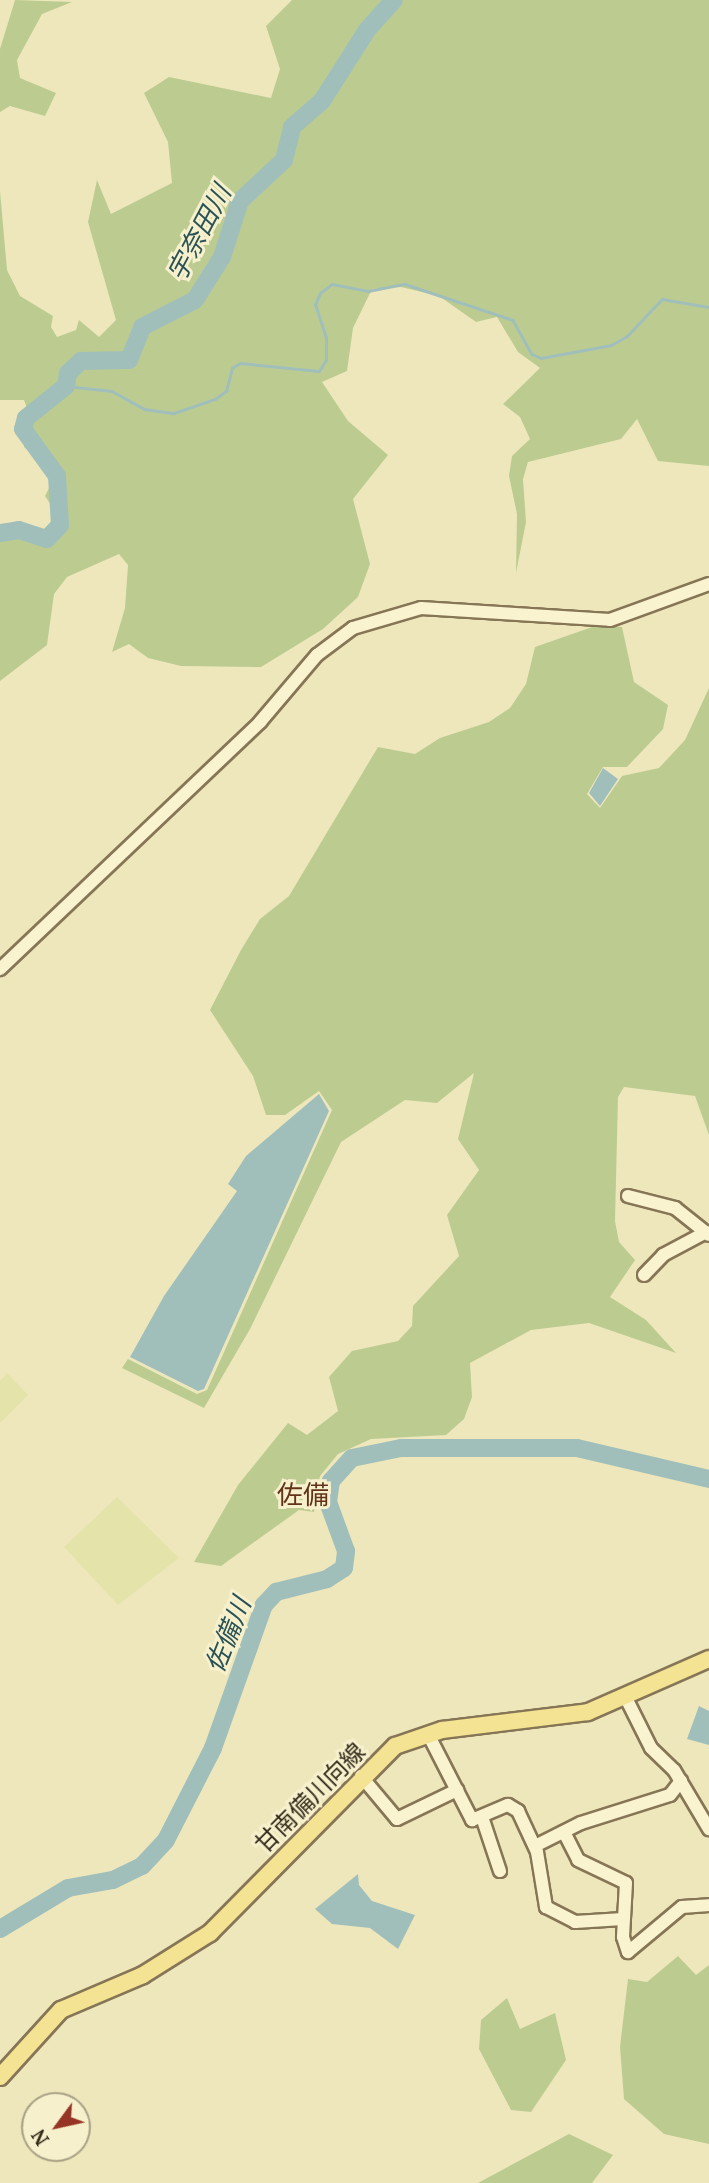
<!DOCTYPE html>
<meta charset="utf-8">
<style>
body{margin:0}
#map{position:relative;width:709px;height:2183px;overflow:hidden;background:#eee7bc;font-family:"PT Serif","Noto Sans JP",serif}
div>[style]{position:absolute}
.farmland>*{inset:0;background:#e4e3aa}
.green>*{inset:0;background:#bccc91}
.water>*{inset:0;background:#a0bfbb}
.stream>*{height:2.5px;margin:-1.25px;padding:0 1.25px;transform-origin:1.25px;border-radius:1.25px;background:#a0bfbb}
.river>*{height:18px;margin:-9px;padding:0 9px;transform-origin:9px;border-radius:9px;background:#a0bfbb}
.roads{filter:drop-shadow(2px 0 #867656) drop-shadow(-2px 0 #867656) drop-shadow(0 2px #867656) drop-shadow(0 -2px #867656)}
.minor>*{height:12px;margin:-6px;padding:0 6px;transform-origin:6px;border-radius:6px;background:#f9f3cf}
.major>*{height:16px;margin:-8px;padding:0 8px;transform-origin:8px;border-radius:8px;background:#f4e392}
span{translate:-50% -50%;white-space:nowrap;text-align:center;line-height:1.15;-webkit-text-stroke:6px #f6f0cc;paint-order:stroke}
.street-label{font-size:24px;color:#352b1b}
.water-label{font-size:26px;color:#2a5255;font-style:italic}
.neighbourhood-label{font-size:26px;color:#623319}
.north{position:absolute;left:21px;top:2092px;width:70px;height:70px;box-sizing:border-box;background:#f6f0cc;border:2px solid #a9a185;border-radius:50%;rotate:237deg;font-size:19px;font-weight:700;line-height:28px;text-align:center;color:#352b1b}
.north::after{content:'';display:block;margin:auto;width:24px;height:32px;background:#963425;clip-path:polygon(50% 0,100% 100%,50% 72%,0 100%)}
</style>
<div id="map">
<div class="farmland">
<div style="clip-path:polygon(7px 1373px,28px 1395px,0 1423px,0 1381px)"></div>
<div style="clip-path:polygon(117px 1497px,179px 1558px,118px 1605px,64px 1547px)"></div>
</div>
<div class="green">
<div style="clip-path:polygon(15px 0,72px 2px,42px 14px,17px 60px,20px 78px,56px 93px,45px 116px,10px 106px,0 112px,0 49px)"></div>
<div style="clip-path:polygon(292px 0,709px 0,709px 466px,658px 461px,637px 419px,621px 439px,528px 462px,523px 479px,526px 522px,516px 573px,517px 514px,509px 476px,512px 456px,530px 439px,520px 417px,503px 404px,540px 368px,518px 352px,497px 317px,476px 322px,439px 296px,401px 287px,372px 289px,353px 328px,347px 371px,322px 382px,348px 421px,388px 455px,353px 499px,370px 564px,358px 597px,323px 629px,261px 667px,181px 666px,148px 658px,129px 644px,112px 652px,125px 608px,128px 565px,119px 554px,67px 577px,54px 594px,47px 645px,0 681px,0 531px,42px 533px,61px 520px,45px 496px,56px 474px,24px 447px,31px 419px,24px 400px,0 400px,0 191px,7px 270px,20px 296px,53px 316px,51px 327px,57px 337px,76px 330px,79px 320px,99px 337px,116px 320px,88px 222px,97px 180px,111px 214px,172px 183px,168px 142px,144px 93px,169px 77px,271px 98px,280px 69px,266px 26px)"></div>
<div style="clip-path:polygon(595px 626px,622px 627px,634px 682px,668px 705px,663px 729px,627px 767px,603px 767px,587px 794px,600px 808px,622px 776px,659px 768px,685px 740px,709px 688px,709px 1135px,695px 1096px,624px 1087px,618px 1097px,615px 1221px,619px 1242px,635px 1260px,610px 1297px,646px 1320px,676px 1353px,589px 1323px,531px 1330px,470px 1363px,472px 1397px,464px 1419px,446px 1435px,371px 1439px,338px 1454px,320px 1476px,314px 1512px,299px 1510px,221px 1566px,194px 1562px,238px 1485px,288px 1423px,307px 1435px,338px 1411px,329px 1377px,352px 1351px,398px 1341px,412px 1326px,413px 1306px,459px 1256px,447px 1215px,479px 1170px,458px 1139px,474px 1073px,437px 1103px,405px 1100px,341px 1142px,250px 1329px,204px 1408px,122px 1368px,128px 1359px,197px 1394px,207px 1390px,332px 1110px,319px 1091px,285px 1115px,266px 1115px,253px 1076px,210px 1010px,241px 950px,260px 919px,289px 896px,378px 747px,415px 754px,440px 738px,489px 722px,510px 708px,526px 684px,535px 647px)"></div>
<div style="clip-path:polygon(678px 1956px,696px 1975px,709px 1965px,709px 2144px,664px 2134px,624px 2099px,620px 2047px,628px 1979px,647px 1982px)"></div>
<div style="clip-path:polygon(507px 1998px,520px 2029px,555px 2013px,566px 2060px,531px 2112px,511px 2110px,479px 2049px,481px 2020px)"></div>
<div style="clip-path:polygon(569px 2134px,613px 2155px,592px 2183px,478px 2183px)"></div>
</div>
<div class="water">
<div style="clip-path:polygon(603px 768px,618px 779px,600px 806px,589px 793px)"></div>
<div style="clip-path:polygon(319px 1094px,329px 1111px,204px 1389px,198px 1391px,130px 1357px,164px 1296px,237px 1191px,228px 1184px,246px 1156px)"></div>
<div style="clip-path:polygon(699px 1706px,709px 1711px,709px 1745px,687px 1739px)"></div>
<div style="clip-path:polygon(358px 1874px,359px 1885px,372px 1901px,415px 1915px,398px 1949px,370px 1928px,332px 1924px,315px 1909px)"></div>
</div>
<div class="stream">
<div style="left:66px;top:386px;width:46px;rotate:6.2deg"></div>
<div style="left:112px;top:391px;width:37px;rotate:29deg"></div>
<div style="left:144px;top:409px;width:30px;rotate:8deg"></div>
<div style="left:174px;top:413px;width:43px;rotate:-18.9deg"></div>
<div style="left:215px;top:399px;width:14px;rotate:-36deg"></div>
<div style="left:226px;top:391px;width:24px;rotate:-75deg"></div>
<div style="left:232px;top:368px;width:9px;rotate:-32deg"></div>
<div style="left:240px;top:363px;width:79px;rotate:5.8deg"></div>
<div style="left:319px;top:371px;width:13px;rotate:-58deg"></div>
<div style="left:326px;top:360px;width:22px;rotate:-90deg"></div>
<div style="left:326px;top:338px;width:35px;rotate:-108deg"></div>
<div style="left:315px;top:305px;width:13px;rotate:-67deg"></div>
<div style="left:320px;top:293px;width:15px;rotate:-37deg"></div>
<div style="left:332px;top:284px;width:37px;rotate:11deg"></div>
<div style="left:368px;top:291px;width:38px;rotate:-11deg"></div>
<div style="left:405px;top:284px;width:114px;rotate:18.4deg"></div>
<div style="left:513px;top:320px;width:39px;rotate:61deg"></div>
<div style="left:532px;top:354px;width:10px;rotate:24deg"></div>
<div style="left:541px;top:358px;width:71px;rotate:-10.5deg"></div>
<div style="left:611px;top:345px;width:18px;rotate:-29deg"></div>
<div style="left:627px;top:336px;width:51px;rotate:-46.6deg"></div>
<div style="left:662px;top:299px;width:48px;rotate:9.7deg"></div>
</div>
<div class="river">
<div style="left:0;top:533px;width:19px;rotate:-9deg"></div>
<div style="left:19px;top:530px;width:29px;rotate:18deg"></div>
<div style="left:47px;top:539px;width:19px;rotate:-47deg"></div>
<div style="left:60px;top:525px;width:49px;rotate:-93.5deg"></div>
<div style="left:57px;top:476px;width:58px;rotate:-125.9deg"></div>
<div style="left:23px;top:429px;width:11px;rotate:-75deg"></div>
<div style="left:26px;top:418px;width:51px;rotate:-38.7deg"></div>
<div style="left:66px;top:386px;width:13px;rotate:-81deg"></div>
<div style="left:68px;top:373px;width:18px;rotate:-43deg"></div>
<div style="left:81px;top:361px;width:48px;rotate:-1.2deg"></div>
<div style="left:129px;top:360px;width:35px;rotate:-68deg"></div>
<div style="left:142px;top:327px;width:59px;rotate:-27deg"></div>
<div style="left:195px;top:300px;width:51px;rotate:-57.9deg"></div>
<div style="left:222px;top:257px;width:59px;rotate:-72.2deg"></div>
<div style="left:240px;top:201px;width:60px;rotate:-43deg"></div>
<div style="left:284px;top:160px;width:34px;rotate:-76deg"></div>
<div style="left:292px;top:127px;width:40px;rotate:-41deg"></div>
<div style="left:322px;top:101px;width:84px;rotate:-57.6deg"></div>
<div style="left:367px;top:30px;width:40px;rotate:-48deg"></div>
<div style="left:0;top:1929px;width:79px;rotate:-31.1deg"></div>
<div style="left:68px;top:1888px;width:46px;rotate:-10.1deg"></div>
<div style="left:113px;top:1880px;width:32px;rotate:-26deg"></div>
<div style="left:142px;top:1866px;width:35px;rotate:-47deg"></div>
<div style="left:166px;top:1840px;width:103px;rotate:-62.9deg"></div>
<div style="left:213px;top:1748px;width:152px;rotate:-70.4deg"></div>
<div style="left:264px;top:1605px;width:18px;rotate:-47deg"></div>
<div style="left:276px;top:1592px;width:53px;rotate:-14.3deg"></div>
<div style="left:327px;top:1579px;width:20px;rotate:-33deg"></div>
<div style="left:344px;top:1568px;width:17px;rotate:-83deg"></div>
<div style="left:346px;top:1551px;width:52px;rotate:-110.2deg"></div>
<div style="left:328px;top:1502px;width:21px;rotate:-82deg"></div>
<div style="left:331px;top:1481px;width:31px;rotate:-48deg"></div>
<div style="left:352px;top:1458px;width:50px;rotate:-11.5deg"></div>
<div style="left:401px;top:1448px;width:176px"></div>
<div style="left:577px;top:1448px;width:136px;rotate:13.2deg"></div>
</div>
<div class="roads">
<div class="minor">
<div style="left:0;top:969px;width:359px;rotate:-43.5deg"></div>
<div style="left:260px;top:722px;width:88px;rotate:-49.6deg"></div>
<div style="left:317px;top:655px;width:45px;rotate:-36.9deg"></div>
<div style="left:353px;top:628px;width:71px;rotate:-16.4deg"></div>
<div style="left:421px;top:608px;width:189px;rotate:3.6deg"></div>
<div style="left:610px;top:620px;width:105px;rotate:-20deg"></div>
<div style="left:628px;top:1196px;width:49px;rotate:14.3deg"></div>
<div style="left:675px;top:1208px;width:43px;rotate:38.5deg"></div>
<div style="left:644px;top:1275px;width:28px;rotate:-46deg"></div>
<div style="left:663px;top:1255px;width:49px;rotate:-28.1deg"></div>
<div style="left:625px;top:1696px;width:58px;rotate:63.4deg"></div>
<div style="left:651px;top:1748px;width:32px;rotate:44deg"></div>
<div style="left:674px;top:1770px;width:69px;rotate:59.3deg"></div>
<div style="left:428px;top:1734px;width:97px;rotate:62.9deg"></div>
<div style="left:472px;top:1820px;width:39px;rotate:-23deg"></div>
<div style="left:508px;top:1805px;width:12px;rotate:31deg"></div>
<div style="left:518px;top:1811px;width:45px;rotate:65.1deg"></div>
<div style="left:537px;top:1852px;width:56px;rotate:80.7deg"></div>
<div style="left:546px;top:1907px;width:33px;rotate:27deg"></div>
<div style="left:575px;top:1922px;width:48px;rotate:-3.6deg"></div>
<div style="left:361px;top:1776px;width:56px;rotate:50.1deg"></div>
<div style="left:397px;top:1819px;width:67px;rotate:-25.8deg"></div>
<div style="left:482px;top:1817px;width:57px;rotate:71.6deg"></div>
<div style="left:564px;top:1832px;width:31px;rotate:63deg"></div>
<div style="left:578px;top:1860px;width:53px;rotate:25.6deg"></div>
<div style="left:626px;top:1883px;width:54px;rotate:93.2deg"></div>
<div style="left:623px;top:1937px;width:16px;rotate:72deg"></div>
<div style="left:628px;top:1952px;width:70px;rotate:-39.8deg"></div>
<div style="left:682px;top:1907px;width:27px;rotate:-4deg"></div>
<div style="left:535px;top:1846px;width:51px;rotate:-26.6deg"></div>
<div style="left:581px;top:1823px;width:93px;rotate:-17.5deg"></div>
<div style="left:670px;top:1795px;width:18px;rotate:-52deg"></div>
</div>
<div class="major">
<div style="left:0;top:2077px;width:91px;rotate:-47.7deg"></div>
<div style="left:61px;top:2010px;width:89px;rotate:-23.1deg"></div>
<div style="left:143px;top:1975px;width:79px;rotate:-32.1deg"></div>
<div style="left:210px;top:1933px;width:263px;rotate:-45.3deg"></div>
<div style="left:395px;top:1746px;width:50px;rotate:-18.8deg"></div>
<div style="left:442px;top:1730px;width:147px;rotate:-7deg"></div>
<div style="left:588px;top:1712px;width:132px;rotate:-23.7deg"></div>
</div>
</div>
<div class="street-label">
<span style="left:310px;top:1798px;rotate:-45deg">甘南備川向線</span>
</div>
<div class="water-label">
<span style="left:199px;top:233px;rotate:-62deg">宇奈田川</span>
<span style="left:228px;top:1635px;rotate:-68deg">佐備川</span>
</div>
<div class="neighbourhood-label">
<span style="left:303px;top:1495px">佐備</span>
</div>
<div class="north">N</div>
</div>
